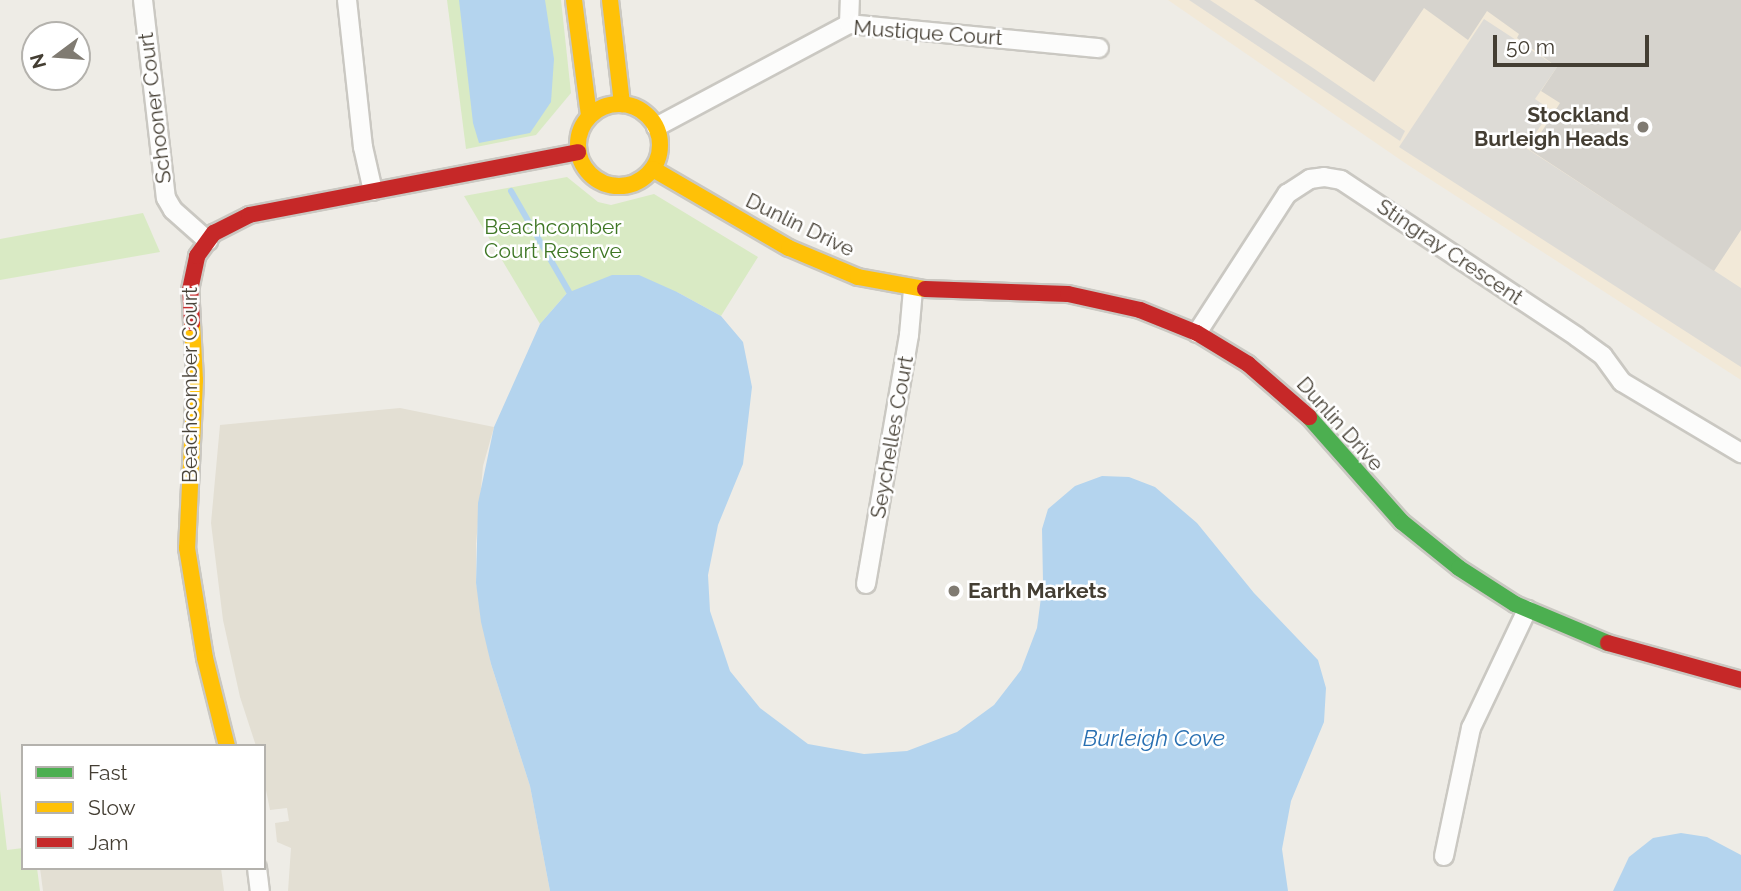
<!DOCTYPE html>
<style>
body{margin:0}
#map{position:relative;width:1741px;height:891px;overflow:hidden;background:#eeece6;font-family:Raleway,sans-serif}
div>[style]{position:absolute}
.residential>*{inset:0;background:#e3dfd3}
.commercial>*{inset:0;background:#f2e9d8}
.green>*{inset:0;background:#d9eac4}
.parking>*{inset:0;background:#dddbd6}
.water>*{inset:0;background:#b4d4ee}
.stream>*{height:6px;margin:-3px;padding:0 3px;transform-origin:3px;border-radius:3px;background:#b4d4ee}
.building>*{inset:0;background:#d6d3cd}
.roads{filter:drop-shadow(2px 0 #cac8c2) drop-shadow(-2px 0 #cac8c2) drop-shadow(0 2px #cac8c2) drop-shadow(0 -2px #cac8c2)}
.street>*{height:18px;margin:-9px;padding:0 9px;transform-origin:9px;border-radius:9px;background:#fcfcfb}
.fast>*{height:16px;margin:-8px;padding:0 8px;transform-origin:8px;border-radius:8px;background:#4caf50}
.slow>*{height:16px;margin:-8px;padding:0 8px;transform-origin:8px;border-radius:8px;background:#ffc107}
.slow>.ring{margin:-8px;padding:0;box-sizing:content-box;background:none;border:16px solid #ffc107;border-radius:50%}
.jam>*{height:16px;margin:-8px;padding:0 8px;transform-origin:8px;border-radius:8px;background:#c62828}
.dots>*{width:19px;height:19px;translate:-50% -50%;box-sizing:border-box;border:4px solid #fff;border-radius:50%}
span{translate:-50% -50%;white-space:nowrap;text-align:center;line-height:1.15;-webkit-text-stroke:5px #fff;paint-order:stroke}
.street-label{font-size:21px;color:#443e33}
.poi-label{font-size:21px;color:#443e33;font-weight:700}
.right{translate:-100% -50%;text-align:right}
.left{translate:0 -50%;text-align:left}
.park-label{font-size:21px;color:#3f7725}
.water-label{font-size:23px;color:#2970b2;font-style:italic}
.legend{position:absolute;left:21px;top:744px;width:245px;height:126px;box-sizing:border-box;background:#fff;border:2px solid #b4b2ad;margin:0;padding:9px 12px;list-style:none;font-size:21px;color:#443e33}
.legend li{display:flex;align-items:center;gap:14px;height:35px}
.legend b{width:35px;border:2px solid #b4b2ad}
.north{position:absolute;left:21px;top:21px;width:70px;height:70px;box-sizing:border-box;background:#fff;border:2px solid #b4b2ad;border-radius:50%;rotate:254deg;font-size:19px;font-weight:700;line-height:28px;text-align:center;color:#443e33}
.north::after{content:'';display:block;margin:auto;width:24px;height:32px;background:#807b72;clip-path:polygon(50% 0,100% 100%,50% 72%,0 100%)}
.scale{position:absolute;left:1493px;top:35px;width:156px;height:32px;box-sizing:border-box;border:4px solid #443e33;border-top:0;padding-left:9px;font-size:21px;line-height:24px;white-space:nowrap;color:#443e33;-webkit-text-stroke:5px #fff;paint-order:stroke}
</style>
<div id="map">
<div class="residential">
<div style="clip-path:polygon(400px 408px,494px 427px,483px 466px,476px 544px,476px 583px,491px 664px,530px 786px,550px 891px,288px 891px,291px 848px,277px 842px,275px 823px,289px 821px,287px 808px,270px 810px,264px 780px,264px 746px,256px 746px,240px 697px,223px 620px,211px 523px,220px 425px)"></div>
<div style="clip-path:polygon(40px 868px,221px 868px,224px 891px,43px 891px)"></div>
</div>
<div class="commercial">
<div style="clip-path:polygon(1168px 0,1741px 0,1741px 380px,1408px 165px)"></div>
</div>
<div class="green">
<div style="clip-path:polygon(447px 0,561px 0,571px 93px,536px 135px,466px 149px)"></div>
<div style="clip-path:polygon(567px 177px,598px 202px,611px 205px,654px 194px,758px 257px,721px 316px,677px 292px,567px 293px,540px 324px,464px 196px)"></div>
<div style="clip-path:polygon(143px 213px,160px 252px,0 280px,0 239px)"></div>
<div style="clip-path:polygon(0 790px,7px 850px,23px 848px,23px 868px,37px 868px,40px 891px,0 891px)"></div>
</div>
<div class="parking">
<div style="clip-path:polygon(1189px 0,1210px 0,1313px 68px,1405px 131px,1400px 141px)"></div>
<div style="clip-path:polygon(1484px 19px,1557px 67px,1535px 99px,1551px 110px,1526px 148px,1741px 288px,1741px 367px,1399px 147px)"></div>
</div>
<div class="water">
<div style="clip-path:polygon(459px 0,545px 0,554px 59px,551px 102px,530px 133px,479px 143px,473px 123px)"></div>
<div style="clip-path:polygon(612px 275px,639px 275px,677px 292px,721px 316px,743px 342px,752px 387px,743px 464px,718px 525px,708px 575px,710px 611px,730px 671px,760px 708px,808px 744px,864px 754px,907px 751px,957px 732px,994px 705px,1021px 670px,1037px 628px,1043px 582px,1042px 529px,1048px 509px,1075px 486px,1102px 476px,1129px 477px,1155px 487px,1197px 523px,1254px 593px,1318px 660px,1326px 688px,1324px 722px,1291px 801px,1282px 849px,1288px 891px,550px 891px,530px 786px,491px 664px,481px 622px,476px 583px,478px 503px,494px 427px,540px 324px,567px 293px)"></div>
<div style="clip-path:polygon(1681px 833px,1707px 837px,1741px 855px,1741px 891px,1613px 891px,1629px 857px,1653px 838px)"></div>
</div>
<div class="stream">
<div style="left:511px;top:191px;width:116px;rotate:60.1deg"></div>
</div>
<div class="building">
<div style="clip-path:polygon(1254px 0,1741px 0,1741px 230px,1714px 271px,1530px 150px,1560px 103px,1541px 91px,1557px 67px,1517px 38px,1519px 34px,1487px 11px,1468px 40px,1424px 8px,1374px 82px)"></div>
</div>
<div class="roads">
<div class="street">
<div style="left:143px;top:0;width:199px;rotate:83.4deg"></div>
<div style="left:166px;top:198px;width:14px;rotate:60deg"></div>
<div style="left:173px;top:210px;width:47px;rotate:41.5deg"></div>
<div style="left:347px;top:0;width:148px;rotate:83.8deg"></div>
<div style="left:363px;top:147px;width:45px;rotate:77.2deg"></div>
<div style="left:849px;top:24px;width:24px;rotate:-88deg"></div>
<div style="left:656px;top:127px;width:219px;rotate:-28.1deg"></div>
<div style="left:849px;top:24px;width:251px;rotate:5.5deg"></div>
<div style="left:1197px;top:333px;width:166px;rotate:-57.1deg"></div>
<div style="left:1287px;top:194px;width:27px;rotate:-33deg"></div>
<div style="left:1310px;top:179px;width:14px;rotate:-8deg"></div>
<div style="left:1324px;top:177px;width:17px;rotate:10deg"></div>
<div style="left:1341px;top:180px;width:283px;rotate:33.6deg"></div>
<div style="left:1577px;top:337px;width:32px;rotate:36deg"></div>
<div style="left:1603px;top:356px;width:32px;rotate:54deg"></div>
<div style="left:1622px;top:382px;width:139px;rotate:30.8deg"></div>
<div style="left:866px;top:584px;width:253px;rotate:-80.2deg"></div>
<div style="left:909px;top:335px;width:46px;rotate:-85deg"></div>
<div style="left:1444px;top:856px;width:131px;rotate:-78.1deg"></div>
<div style="left:1471px;top:728px;width:131px;rotate:-64.6deg"></div>
<div style="left:257px;top:868px;width:23px;rotate:83deg"></div>
</div>
<div class="fast">
<div style="left:1309px;top:417px;width:140px;rotate:48.5deg"></div>
<div style="left:1402px;top:522px;width:73px;rotate:38.9deg"></div>
<div style="left:1459px;top:568px;width:67px;rotate:32.7deg"></div>
<div style="left:1515px;top:604px;width:101px;rotate:22.8deg"></div>
</div>
<div class="slow">
<div style="left:574px;top:0;width:117px;rotate:82.6deg"></div>
<div style="left:610px;top:0;width:105px;rotate:83.4deg"></div>
<div class="ring" style="left:578px;top:104px;width:66px;height:66px"></div>
<div style="left:653px;top:169px;width:157px;rotate:30.2deg"></div>
<div style="left:789px;top:248px;width:75px;rotate:22.8deg"></div>
<div style="left:858px;top:277px;width:68px;rotate:10.2deg"></div>
<div style="left:192px;top:323px;width:57px;rotate:87deg"></div>
<div style="left:195px;top:380px;width:168px;rotate:92.7deg"></div>
<div style="left:187px;top:548px;width:111px;rotate:80.7deg"></div>
<div style="left:205px;top:658px;width:91px;rotate:76deg"></div>
</div>
<div class="jam">
<div style="left:925px;top:289px;width:143px;rotate:2deg"></div>
<div style="left:1068px;top:294px;width:74px;rotate:12.5deg"></div>
<div style="left:1140px;top:310px;width:61px;rotate:22deg"></div>
<div style="left:1197px;top:333px;width:60px;rotate:31.3deg"></div>
<div style="left:1248px;top:364px;width:81px;rotate:41deg"></div>
<div style="left:192px;top:323px;width:33px;rotate:-93deg"></div>
<div style="left:190px;top:290px;width:35px;rotate:-78deg"></div>
<div style="left:197px;top:256px;width:29px;rotate:-54deg"></div>
<div style="left:214px;top:233px;width:39px;rotate:-27deg"></div>
<div style="left:249px;top:215px;width:335px;rotate:-10.8deg"></div>
<div style="left:1608px;top:643px;width:138px;rotate:15.5deg"></div>
</div>
</div>
<div class="dots">
<div style="left:1643px;top:127px;background:#807b72"></div>
<div style="left:954px;top:591px;background:#807b72"></div>
</div>
<div class="street-label">
<span style="left:928px;top:33px;rotate:4deg">Mustique Court</span>
<span style="left:155px;top:108px;rotate:-97deg">Schooner Court</span>
<span style="left:800px;top:225px;rotate:26deg">Dunlin Drive</span>
<span style="left:1450px;top:252px;rotate:34deg">Stingray Crescent</span>
<span style="left:190px;top:385px;rotate:-90deg">Beachcomber Court</span>
<span style="left:1340px;top:424px;rotate:48deg">Dunlin Drive</span>
<span style="left:892px;top:437px;rotate:-80deg">Seychelles Court</span>
</div>
<div class="poi-label">
<span class="right" style="left:1629px;top:127px">Stockland<br>Burleigh Heads</span>
<span class="left" style="left:968px;top:591px">Earth Markets</span>
</div>
<div class="park-label">
<span style="left:553px;top:239px">Beachcomber<br>Court Reserve</span>
</div>
<div class="water-label">
<span style="left:1154px;top:738px">Burleigh Cove</span>
</div>
<ul class="legend">
<li><b style="height:9px;background:#4caf50"></b>Fast</li>
<li><b style="height:9px;background:#ffc107"></b>Slow</li>
<li><b style="height:9px;background:#c62828"></b>Jam</li>
</ul>
<div class="north">N</div>
<div class="scale">50 m</div>
</div>
